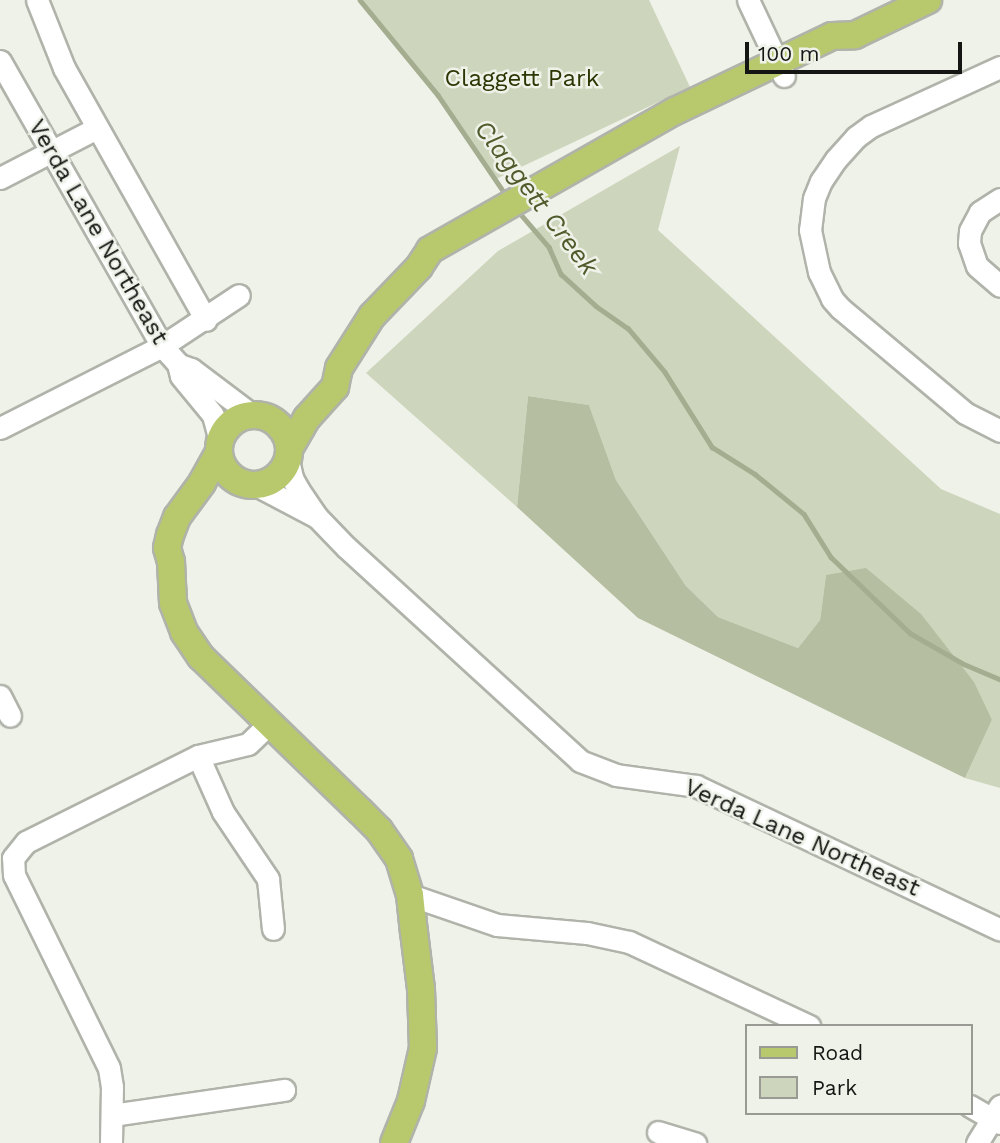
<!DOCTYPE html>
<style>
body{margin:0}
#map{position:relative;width:1000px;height:1143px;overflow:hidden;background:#eff2e9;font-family:"Work Sans",sans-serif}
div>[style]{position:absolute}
.green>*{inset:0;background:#cdd5bc}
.forest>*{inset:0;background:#b5bea0}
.stream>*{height:4.5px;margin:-2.25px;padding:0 2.25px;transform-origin:2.25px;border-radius:2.25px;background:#a5ad90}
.roads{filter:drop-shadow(2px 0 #b0b3aa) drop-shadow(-2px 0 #b0b3aa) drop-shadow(0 2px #b0b3aa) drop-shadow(0 -2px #b0b3aa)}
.minor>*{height:21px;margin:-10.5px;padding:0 10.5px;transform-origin:10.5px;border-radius:10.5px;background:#fff}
.major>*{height:26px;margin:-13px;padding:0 13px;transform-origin:13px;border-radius:13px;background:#b8c86d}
.major>.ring{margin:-13px;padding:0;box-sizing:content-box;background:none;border:26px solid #b8c86d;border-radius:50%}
span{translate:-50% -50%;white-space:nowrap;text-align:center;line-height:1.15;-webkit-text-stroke:5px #eff2e9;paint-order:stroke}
.park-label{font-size:24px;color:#2c3602}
.street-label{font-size:24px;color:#151613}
.water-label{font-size:26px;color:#4f5b2b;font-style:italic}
.legend{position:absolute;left:745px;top:1024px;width:228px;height:91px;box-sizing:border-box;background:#eff2e9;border:2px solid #989a93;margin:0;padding:9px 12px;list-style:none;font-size:21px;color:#151613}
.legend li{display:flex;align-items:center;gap:14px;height:35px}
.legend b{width:35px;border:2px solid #989a93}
.scale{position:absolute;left:745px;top:42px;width:217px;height:32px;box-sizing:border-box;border:4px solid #151613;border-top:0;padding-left:9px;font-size:21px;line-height:24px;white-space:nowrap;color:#151613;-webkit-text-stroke:5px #eff2e9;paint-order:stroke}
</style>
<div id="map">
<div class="green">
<div style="clip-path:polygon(360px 0,649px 0,690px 87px,494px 180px,438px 95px)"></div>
<div style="clip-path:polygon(680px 146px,658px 230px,941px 489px,1000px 514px,1000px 788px,965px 778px,992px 720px,826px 575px,820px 620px,798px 648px,718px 617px,686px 586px,616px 480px,589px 405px,528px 396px,517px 507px,366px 373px,498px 251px)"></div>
</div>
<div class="forest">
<div style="clip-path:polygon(528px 396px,589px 405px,616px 480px,686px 586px,718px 617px,798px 648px,820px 620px,826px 575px,866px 568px,921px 614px,974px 682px,992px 720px,965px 778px,638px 618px,517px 507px)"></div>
</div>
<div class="stream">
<div style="left:360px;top:0;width:123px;rotate:50.6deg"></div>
<div style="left:438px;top:95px;width:121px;rotate:55.8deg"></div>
<div style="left:518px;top:211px;width:48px;rotate:49.3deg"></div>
<div style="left:549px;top:247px;width:30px;rotate:66deg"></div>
<div style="left:561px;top:274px;width:47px;rotate:42.4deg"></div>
<div style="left:596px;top:306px;width:39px;rotate:35deg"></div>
<div style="left:628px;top:328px;width:57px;rotate:49.9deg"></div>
<div style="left:665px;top:372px;width:89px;rotate:57.9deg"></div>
<div style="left:712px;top:447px;width:51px;rotate:32.1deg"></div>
<div style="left:755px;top:474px;width:63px;rotate:39.2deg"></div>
<div style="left:804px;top:514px;width:51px;rotate:57.9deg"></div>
<div style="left:831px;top:557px;width:110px;rotate:43.9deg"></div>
<div style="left:910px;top:633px;width:62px;rotate:29.9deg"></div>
<div style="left:964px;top:664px;width:39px;rotate:23deg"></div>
</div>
<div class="roads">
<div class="minor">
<div style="left:37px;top:0;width:73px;rotate:68.3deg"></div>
<div style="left:64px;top:68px;width:289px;rotate:60.6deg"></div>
<div style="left:748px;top:0;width:84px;rotate:64.7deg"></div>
<div style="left:0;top:61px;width:328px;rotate:60.4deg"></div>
<div style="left:162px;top:346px;width:24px;rotate:48deg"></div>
<div style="left:178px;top:364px;width:12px;rotate:76deg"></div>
<div style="left:181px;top:376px;width:50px;rotate:50.6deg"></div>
<div style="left:213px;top:415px;width:27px;rotate:75deg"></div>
<div style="left:1000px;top:67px;width:142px;rotate:155.4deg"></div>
<div style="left:871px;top:126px;width:19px;rotate:144deg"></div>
<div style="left:856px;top:137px;width:30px;rotate:132deg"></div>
<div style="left:836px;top:159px;width:27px;rotate:124deg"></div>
<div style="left:821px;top:181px;width:18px;rotate:112deg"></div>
<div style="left:814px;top:198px;width:32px;rotate:97deg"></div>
<div style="left:810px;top:230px;width:43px;rotate:77.9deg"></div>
<div style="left:819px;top:272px;width:30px;rotate:64deg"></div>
<div style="left:832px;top:299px;width:12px;rotate:48deg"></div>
<div style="left:840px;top:308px;width:163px;rotate:40deg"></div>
<div style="left:965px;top:413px;width:39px;rotate:27deg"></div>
<div style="left:0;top:178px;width:109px;rotate:-27.3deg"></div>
<div style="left:1000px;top:199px;width:24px;rotate:147deg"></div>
<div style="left:980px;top:212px;width:21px;rotate:118deg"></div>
<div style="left:970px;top:231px;width:12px;rotate:95deg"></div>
<div style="left:969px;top:243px;width:24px;rotate:71deg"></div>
<div style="left:977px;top:266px;width:30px;rotate:41deg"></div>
<div style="left:180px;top:365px;width:12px;rotate:20deg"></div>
<div style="left:191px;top:369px;width:76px;rotate:37deg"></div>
<div style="left:0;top:428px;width:182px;rotate:-26.8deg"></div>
<div style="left:162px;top:346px;width:92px;rotate:-33.5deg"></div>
<div style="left:288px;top:460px;width:18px;rotate:77deg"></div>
<div style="left:292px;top:478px;width:13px;rotate:61deg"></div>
<div style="left:298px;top:489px;width:34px;rotate:56deg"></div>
<div style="left:317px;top:517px;width:42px;rotate:46deg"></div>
<div style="left:346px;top:547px;width:317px;rotate:42.4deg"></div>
<div style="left:580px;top:761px;width:39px;rotate:21deg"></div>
<div style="left:616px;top:775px;width:81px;rotate:7.8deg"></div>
<div style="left:696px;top:786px;width:336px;rotate:25.3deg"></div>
<div style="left:256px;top:485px;width:67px;rotate:27.7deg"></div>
<div style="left:0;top:696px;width:22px;rotate:63deg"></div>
<div style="left:198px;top:756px;width:61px;rotate:65.9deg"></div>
<div style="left:223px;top:812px;width:81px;rotate:56.1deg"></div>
<div style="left:268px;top:879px;width:50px;rotate:84.3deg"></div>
<div style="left:410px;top:895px;width:92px;rotate:19deg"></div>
<div style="left:497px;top:925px;width:90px;rotate:5.1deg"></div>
<div style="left:587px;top:933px;width:43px;rotate:12.1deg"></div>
<div style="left:629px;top:942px;width:199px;rotate:25deg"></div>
<div style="left:970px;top:1106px;width:34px;rotate:30deg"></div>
<div style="left:112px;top:1115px;width:174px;rotate:-8.3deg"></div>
<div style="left:658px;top:1132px;width:39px;rotate:17deg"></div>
<div style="left:111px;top:1143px;width:56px;rotate:-89deg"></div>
<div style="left:112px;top:1087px;width:19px;rotate:-99deg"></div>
<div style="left:109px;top:1068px;width:215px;rotate:-116.2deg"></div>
<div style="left:14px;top:875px;width:17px;rotate:-93deg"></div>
<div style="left:13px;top:858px;width:21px;rotate:-51deg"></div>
<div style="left:26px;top:842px;width:192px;rotate:-26.6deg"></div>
<div style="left:198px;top:756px;width:51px;rotate:-13.5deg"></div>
<div style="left:248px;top:744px;width:29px;rotate:-44deg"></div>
<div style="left:977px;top:1143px;width:44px;rotate:-58.1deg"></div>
</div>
<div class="major">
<div class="ring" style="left:219px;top:415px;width:44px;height:44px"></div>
<div style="left:289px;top:449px;width:36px;rotate:-60deg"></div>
<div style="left:307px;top:418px;width:42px;rotate:-47.9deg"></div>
<div style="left:335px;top:387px;width:19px;rotate:-78deg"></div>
<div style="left:339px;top:368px;width:62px;rotate:-57.6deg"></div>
<div style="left:372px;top:316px;width:68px;rotate:-46.2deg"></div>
<div style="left:419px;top:267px;width:20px;rotate:-57deg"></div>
<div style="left:430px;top:250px;width:282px;rotate:-29.6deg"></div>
<div style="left:675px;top:111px;width:174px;rotate:-25.5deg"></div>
<div style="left:832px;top:36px;width:23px;rotate:-2deg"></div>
<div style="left:855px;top:35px;width:81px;rotate:-25.6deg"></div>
<div style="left:219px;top:452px;width:35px;rotate:119deg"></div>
<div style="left:202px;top:483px;width:42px;rotate:126.3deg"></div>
<div style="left:177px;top:517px;width:19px;rotate:111deg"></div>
<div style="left:170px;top:535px;width:13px;rotate:103deg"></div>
<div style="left:167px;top:548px;width:15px;rotate:74deg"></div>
<div style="left:171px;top:562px;width:41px;rotate:87.2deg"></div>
<div style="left:173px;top:603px;width:31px;rotate:69deg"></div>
<div style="left:184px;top:632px;width:30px;rotate:56deg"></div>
<div style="left:201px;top:657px;width:221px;rotate:44.1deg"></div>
<div style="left:360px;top:811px;width:27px;rotate:45deg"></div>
<div style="left:379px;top:830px;width:35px;rotate:55deg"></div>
<div style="left:399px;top:859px;width:38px;rotate:73deg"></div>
<div style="left:410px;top:895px;width:37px;rotate:84deg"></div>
<div style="left:414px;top:932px;width:57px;rotate:83deg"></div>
<div style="left:421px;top:989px;width:59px;rotate:88.1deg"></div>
<div style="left:423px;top:1048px;width:54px;rotate:102.8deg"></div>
<div style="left:411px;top:1101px;width:45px;rotate:112deg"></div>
</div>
</div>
<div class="park-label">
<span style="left:522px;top:79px">Claggett Park</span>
</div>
<div class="street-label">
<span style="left:98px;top:232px;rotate:60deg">Verda Lane Northeast</span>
<span style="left:802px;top:838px;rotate:24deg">Verda Lane Northeast</span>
</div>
<div class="water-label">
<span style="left:536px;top:198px;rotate:53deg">Claggett Creek</span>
</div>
<ul class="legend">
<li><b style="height:9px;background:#b8c86d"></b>Road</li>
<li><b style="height:19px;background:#cdd5bc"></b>Park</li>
</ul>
<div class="scale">100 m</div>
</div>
